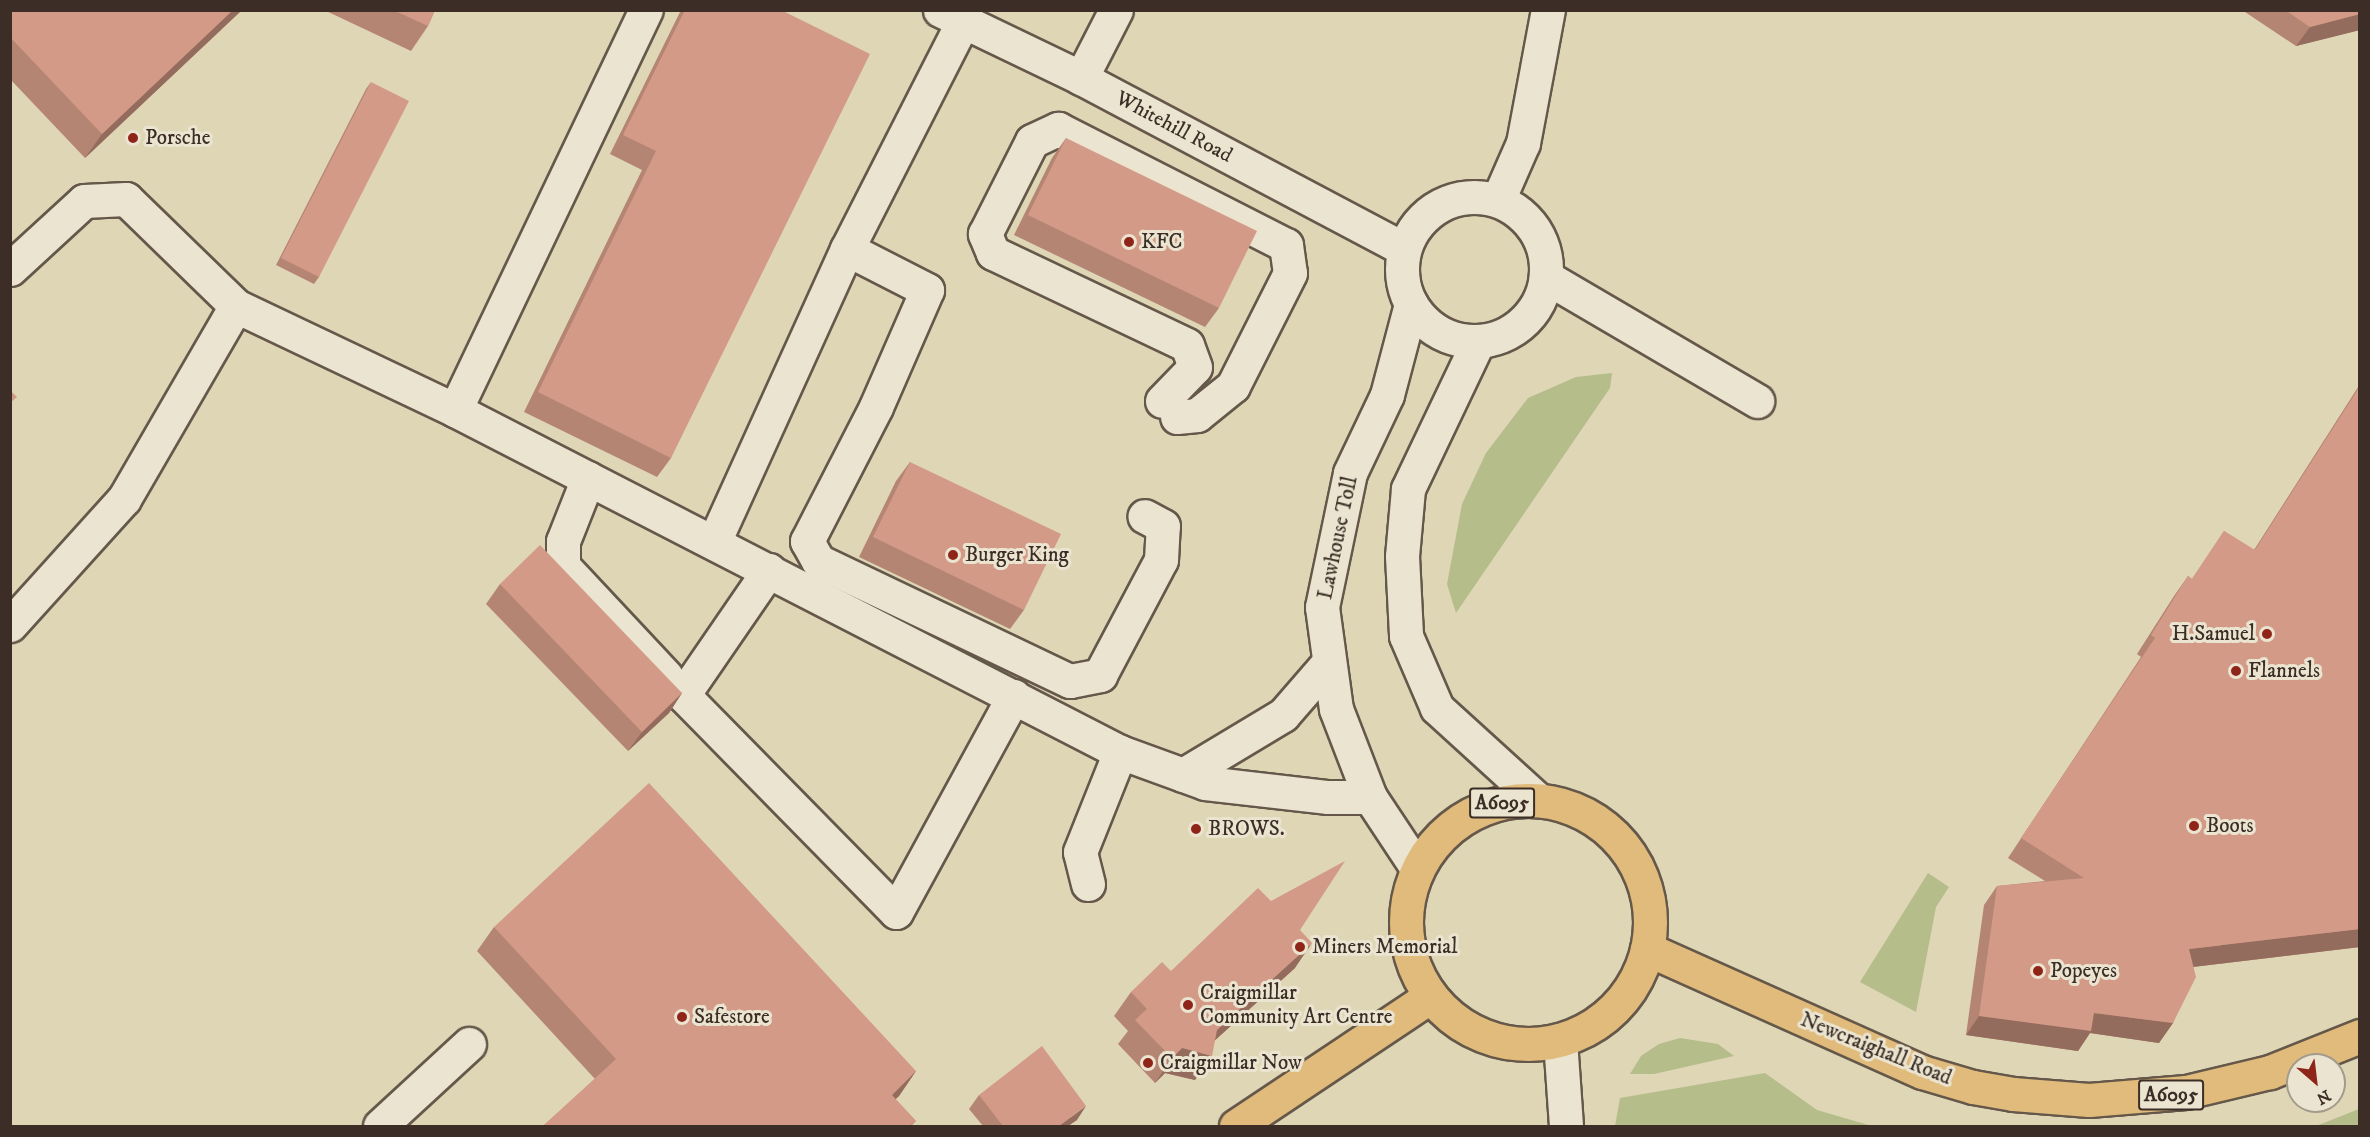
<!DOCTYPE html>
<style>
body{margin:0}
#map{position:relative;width:2370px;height:1137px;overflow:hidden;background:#dfd6b6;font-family:"IM FELL DW Pica",serif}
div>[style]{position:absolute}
.green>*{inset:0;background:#b5bd8b}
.roads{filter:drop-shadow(2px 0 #65584a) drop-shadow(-2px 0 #65584a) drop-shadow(0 2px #65584a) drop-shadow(0 -2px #65584a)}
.minor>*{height:33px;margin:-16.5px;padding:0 16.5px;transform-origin:16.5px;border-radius:16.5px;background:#eae4d0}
.minor>.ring{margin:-16.5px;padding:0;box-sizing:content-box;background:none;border:33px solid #eae4d0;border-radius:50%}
.major>*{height:33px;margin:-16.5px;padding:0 16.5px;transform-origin:16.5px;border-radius:16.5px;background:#e0bb7b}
.major>.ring{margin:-16.5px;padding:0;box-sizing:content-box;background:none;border:33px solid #e0bb7b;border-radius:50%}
.wall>*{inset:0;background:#b58574}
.shaded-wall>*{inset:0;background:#946c5e}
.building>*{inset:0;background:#d39b87}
.dots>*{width:16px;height:16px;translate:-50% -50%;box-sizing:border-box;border:3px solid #eae4d0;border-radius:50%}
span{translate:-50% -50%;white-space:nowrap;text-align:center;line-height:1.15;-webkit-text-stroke:6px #eae4d0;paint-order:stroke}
.shield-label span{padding:2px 4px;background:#eae4d0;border:2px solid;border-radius:4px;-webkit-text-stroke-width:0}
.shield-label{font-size:20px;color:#3c2e26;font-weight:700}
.street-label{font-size:21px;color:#3c2e26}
.poi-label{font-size:21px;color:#3c2e26}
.left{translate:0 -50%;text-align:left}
.right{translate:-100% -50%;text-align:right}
.frame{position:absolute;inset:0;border:12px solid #3c2e26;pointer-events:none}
.north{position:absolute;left:2286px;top:1053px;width:60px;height:60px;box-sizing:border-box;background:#eae4d0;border:2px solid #a49b8c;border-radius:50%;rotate:152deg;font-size:16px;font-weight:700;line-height:24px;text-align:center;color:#3c2e26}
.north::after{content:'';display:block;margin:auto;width:21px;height:27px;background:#8f2418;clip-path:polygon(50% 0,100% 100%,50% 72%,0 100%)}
</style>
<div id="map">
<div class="green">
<div style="clip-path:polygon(1612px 373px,1610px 388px,1456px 613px,1447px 584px,1462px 504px,1486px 453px,1528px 398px,1576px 377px)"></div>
<div style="clip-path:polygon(1928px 873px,1949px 887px,1936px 907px,1916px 1012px,1860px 982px)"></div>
<div style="clip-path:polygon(1680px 1038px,1718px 1044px,1734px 1056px,1654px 1074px,1630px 1074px,1641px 1056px,1659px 1044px)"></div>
<div style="clip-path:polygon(1765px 1073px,1817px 1110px,1872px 1126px,1615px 1126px,1620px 1098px)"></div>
<div style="clip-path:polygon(2359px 1109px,2359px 1126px,2316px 1126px)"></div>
</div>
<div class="roads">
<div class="minor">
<div style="left:940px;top:10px;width:157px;rotate:25.7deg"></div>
<div style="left:1081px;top:78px;width:365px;rotate:27.9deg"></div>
<div style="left:1081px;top:78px;width:76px;rotate:-62.8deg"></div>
<div class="ring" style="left:1402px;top:197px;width:111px;height:111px"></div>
<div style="left:1498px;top:200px;width:62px;rotate:-66.3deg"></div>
<div style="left:1523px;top:143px;width:135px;rotate:-79.4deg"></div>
<div style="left:847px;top:249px;width:90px;rotate:27.1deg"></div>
<div style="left:927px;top:290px;width:128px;rotate:113.6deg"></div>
<div style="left:876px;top:407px;width:151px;rotate:117.2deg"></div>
<div style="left:807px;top:541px;width:23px;rotate:61deg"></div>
<div style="left:818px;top:561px;width:279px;rotate:25.5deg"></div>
<div style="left:1070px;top:681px;width:31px;rotate:-11deg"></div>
<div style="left:1100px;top:675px;width:130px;rotate:-62.1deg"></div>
<div style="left:1161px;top:560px;width:34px;rotate:-87deg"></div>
<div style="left:1163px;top:526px;width:21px;rotate:-152deg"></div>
<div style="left:10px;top:269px;width:100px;rotate:-42.6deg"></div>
<div style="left:84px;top:201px;width:42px;rotate:-2.7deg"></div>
<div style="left:126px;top:199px;width:153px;rotate:44.2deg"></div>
<div style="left:236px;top:306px;width:242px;rotate:25.4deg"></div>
<div style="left:455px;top:410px;width:748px;rotate:27.22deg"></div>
<div style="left:1120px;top:752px;width:90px;rotate:20deg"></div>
<div style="left:1205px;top:783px;width:124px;rotate:6.5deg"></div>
<div style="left:1328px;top:797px;width:42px"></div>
<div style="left:1546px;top:277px;width:245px;rotate:30.4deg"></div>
<div style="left:1411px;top:304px;width:94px;rotate:104.8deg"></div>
<div style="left:1387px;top:395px;width:86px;rotate:115.4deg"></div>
<div style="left:1350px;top:473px;width:137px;rotate:101.8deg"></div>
<div style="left:1322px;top:607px;width:103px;rotate:82.2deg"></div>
<div style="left:1336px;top:709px;width:94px;rotate:68.9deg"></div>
<div style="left:1370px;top:797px;width:85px;rotate:56.5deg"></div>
<div style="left:1478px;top:342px;width:163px;rotate:115.5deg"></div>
<div style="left:1408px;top:489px;width:67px;rotate:95.1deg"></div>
<div style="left:1402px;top:556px;width:80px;rotate:87.1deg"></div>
<div style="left:1406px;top:636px;width:78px;rotate:66.7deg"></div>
<div style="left:1437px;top:708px;width:135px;rotate:42.3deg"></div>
<div style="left:1162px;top:401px;width:47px;rotate:-45.9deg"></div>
<div style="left:1195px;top:367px;width:23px;rotate:-110deg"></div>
<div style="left:1187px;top:345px;width:215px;rotate:-154.6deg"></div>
<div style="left:993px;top:253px;width:21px;rotate:-113deg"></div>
<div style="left:985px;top:234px;width:104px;rotate:-63.2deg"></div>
<div style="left:1032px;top:141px;width:29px;rotate:-25deg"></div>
<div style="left:1058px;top:129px;width:256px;rotate:27deg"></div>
<div style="left:1286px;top:245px;width:28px;rotate:82deg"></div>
<div style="left:1290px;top:273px;width:127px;rotate:116.8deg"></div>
<div style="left:1233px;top:386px;width:46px;rotate:141.1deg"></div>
<div style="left:1197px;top:415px;width:20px;rotate:174deg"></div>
<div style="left:455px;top:410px;width:443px;rotate:-64.5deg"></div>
<div style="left:588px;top:478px;width:68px;rotate:111.6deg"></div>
<div style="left:563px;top:541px;width:25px;rotate:90deg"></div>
<div style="left:563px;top:566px;width:151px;rotate:46.9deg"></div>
<div style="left:714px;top:542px;width:322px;rotate:-65.6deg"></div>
<div style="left:847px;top:249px;width:256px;rotate:-63deg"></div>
<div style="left:769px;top:570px;width:152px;rotate:124.5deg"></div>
<div style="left:683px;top:695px;width:304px;rotate:45.5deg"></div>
<div style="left:896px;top:912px;width:246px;rotate:-61.4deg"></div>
<div style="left:10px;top:625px;width:170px;rotate:-47.9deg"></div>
<div style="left:124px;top:499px;width:223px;rotate:-59.9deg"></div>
<div style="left:1183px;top:775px;width:117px;rotate:-31deg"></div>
<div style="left:1283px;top:715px;width:70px;rotate:-49deg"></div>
<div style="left:1088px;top:884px;width:33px;rotate:-104deg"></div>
<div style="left:1080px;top:852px;width:108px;rotate:-68.2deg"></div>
<div style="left:1560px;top:1040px;width:86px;rotate:86deg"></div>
<div style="left:380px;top:1126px;width:121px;rotate:-42.7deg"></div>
</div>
<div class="major">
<div class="ring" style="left:1406px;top:800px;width:211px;height:211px"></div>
<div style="left:1647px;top:949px;width:301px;rotate:24.1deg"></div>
<div style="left:1922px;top:1072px;width:53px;rotate:16.4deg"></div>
<div style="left:1973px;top:1087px;width:41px;rotate:9.9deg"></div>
<div style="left:2013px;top:1094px;width:76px;rotate:4.5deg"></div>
<div style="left:2089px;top:1100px;width:97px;rotate:-4.7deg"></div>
<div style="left:2186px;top:1092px;width:86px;rotate:-13.4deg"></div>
<div style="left:2270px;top:1072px;width:97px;rotate:-21.8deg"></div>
<div style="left:1236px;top:1126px;width:234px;rotate:-33.7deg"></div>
</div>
</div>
<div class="wall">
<div style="clip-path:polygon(10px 10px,242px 10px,85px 158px,10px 79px)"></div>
<div style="clip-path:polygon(324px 10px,435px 10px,428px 26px,411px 51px)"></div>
<div style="clip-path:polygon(681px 10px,781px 10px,671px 458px,657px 477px,524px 412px,642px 170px,610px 154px)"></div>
<div style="clip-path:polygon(2242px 10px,2360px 10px,2360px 30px,2296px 46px)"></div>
<div style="clip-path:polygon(371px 82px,319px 277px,314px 284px,276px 265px,366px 89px)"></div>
<div style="clip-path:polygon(1066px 138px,1219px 308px,1205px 327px,1014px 235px,1052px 158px)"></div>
<div style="clip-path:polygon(2360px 384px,2360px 947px,2193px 967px,2173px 1023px,2159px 1043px,2090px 1033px,2078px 1051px,1966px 1035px,1984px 905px,1997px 886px,2045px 881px,2008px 858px,2141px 657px,2137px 654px,2174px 596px,2188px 576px,2192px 579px,2224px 531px,2254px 550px)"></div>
<div style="clip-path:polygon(910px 462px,1024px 610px,1010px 629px,859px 557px,896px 481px)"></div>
<div style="clip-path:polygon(500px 584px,682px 693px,669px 713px,628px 751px,486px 604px)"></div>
<div style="clip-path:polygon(494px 927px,916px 1071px,899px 1096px,895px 1099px,916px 1121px,911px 1126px,543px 1126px,595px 1079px,477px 951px)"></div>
<div style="clip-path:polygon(1300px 930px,1295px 968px,1215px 1040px,1195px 1080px,1165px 1073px,1155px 1083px,1118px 1044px,1128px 1031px,1114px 1016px,1131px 992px,1171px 971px)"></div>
<div style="clip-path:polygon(979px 1095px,1077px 1120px,1068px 1126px,983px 1126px,969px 1109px)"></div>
</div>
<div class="shaded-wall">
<div style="clip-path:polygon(233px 10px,242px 10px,85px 158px,102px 134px)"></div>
<div style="clip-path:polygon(2360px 14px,2360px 30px,2296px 46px,2310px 27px)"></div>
<div style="clip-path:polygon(682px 693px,669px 713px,628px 751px,642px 732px)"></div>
<div style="clip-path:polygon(2360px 929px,2360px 947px,2175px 969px,2189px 949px)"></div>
<div style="clip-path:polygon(1312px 943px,1295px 968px,1201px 1053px,1212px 1056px,1195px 1080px,1165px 1073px,1155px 1083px,1172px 1058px,1182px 1048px,1217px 1030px)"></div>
<div style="clip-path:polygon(2094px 1013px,2173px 1023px,2159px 1043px,2090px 1033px,2078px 1051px,1966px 1035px,1979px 1016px)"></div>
<div style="clip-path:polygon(916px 1071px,899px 1096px,875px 1119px,892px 1095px)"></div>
<div style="clip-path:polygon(1086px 1106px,1077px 1120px,1068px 1126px,1059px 1126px)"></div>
</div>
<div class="building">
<div style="clip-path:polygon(10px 10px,233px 10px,102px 134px,10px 37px)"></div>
<div style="clip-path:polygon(393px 10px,435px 10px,428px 26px)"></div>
<div style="clip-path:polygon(685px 10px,781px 10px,870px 54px,671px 458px,538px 392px,656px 151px,623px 135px)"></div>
<div style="clip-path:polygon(2285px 10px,2360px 10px,2360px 14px,2310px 27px)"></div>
<div style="clip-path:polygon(371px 82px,409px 101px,319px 277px,281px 258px)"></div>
<div style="clip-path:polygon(1066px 138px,1257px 231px,1219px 308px,1028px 215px)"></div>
<div style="clip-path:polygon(2360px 386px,2360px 929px,2189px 949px,2196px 977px,2173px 1023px,2094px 1013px,2091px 1031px,1979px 1016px,1997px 886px,2084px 878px,2021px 838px,2155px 638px,2151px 635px,2188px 576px,2192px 579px,2224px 531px,2255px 550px)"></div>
<div style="clip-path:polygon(10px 390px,17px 397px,10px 403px)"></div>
<div style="clip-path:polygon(910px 462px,1061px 534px,1024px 610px,873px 537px)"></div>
<div style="clip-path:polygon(540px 545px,682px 693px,642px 732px,500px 584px)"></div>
<div style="clip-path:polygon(649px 783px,916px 1071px,892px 1095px,916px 1121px,909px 1126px,543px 1126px,616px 1059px,494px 927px)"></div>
<div style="clip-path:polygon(1345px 861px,1300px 930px,1312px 943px,1217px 1030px,1212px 1056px,1182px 1048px,1172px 1058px,1135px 1020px,1147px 1009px,1131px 992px,1162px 962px,1171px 971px,1258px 888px,1271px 901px)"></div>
<div style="clip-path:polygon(1042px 1046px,1086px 1106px,1059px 1126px,1003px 1126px,979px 1095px)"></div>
</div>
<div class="dots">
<div style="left:133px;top:138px;background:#8f2418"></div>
<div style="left:1129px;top:242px;background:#8f2418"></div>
<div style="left:953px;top:555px;background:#8f2418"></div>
<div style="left:2267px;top:634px;background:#8f2418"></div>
<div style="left:2236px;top:671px;background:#8f2418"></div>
<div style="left:2194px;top:826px;background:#8f2418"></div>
<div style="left:1196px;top:829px;background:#8f2418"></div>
<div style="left:1300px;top:947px;background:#8f2418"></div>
<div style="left:2038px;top:971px;background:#8f2418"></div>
<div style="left:1188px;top:1005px;background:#8f2418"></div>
<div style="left:682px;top:1017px;background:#8f2418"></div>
<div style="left:1148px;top:1063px;background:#8f2418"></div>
</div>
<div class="shield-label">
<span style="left:1502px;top:803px">A6095</span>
<span style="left:2171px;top:1095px">A6095</span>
</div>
<div class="street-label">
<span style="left:1174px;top:127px;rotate:28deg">Whitehill Road</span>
<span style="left:1338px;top:538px;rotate:-78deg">Lawhouse Toll</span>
<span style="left:1876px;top:1049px;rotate:22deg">Newcraighall Road</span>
</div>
<div class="poi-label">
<span class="left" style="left:145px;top:138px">Porsche</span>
<span class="left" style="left:1141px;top:242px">KFC</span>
<span class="left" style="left:965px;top:555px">Burger King</span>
<span class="right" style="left:2255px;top:634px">H.Samuel</span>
<span class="left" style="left:2248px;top:671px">Flannels</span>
<span class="left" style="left:2206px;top:826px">Boots</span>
<span class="left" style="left:1208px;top:829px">BROWS.</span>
<span class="left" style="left:1312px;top:947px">Miners Memorial</span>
<span class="left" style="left:2050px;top:971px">Popeyes</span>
<span class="left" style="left:1200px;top:1005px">Craigmillar<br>Community Art Centre</span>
<span class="left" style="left:694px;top:1017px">Safestore</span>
<span class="left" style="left:1160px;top:1063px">Craigmillar Now</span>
</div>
<div class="frame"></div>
<div class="north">N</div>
</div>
